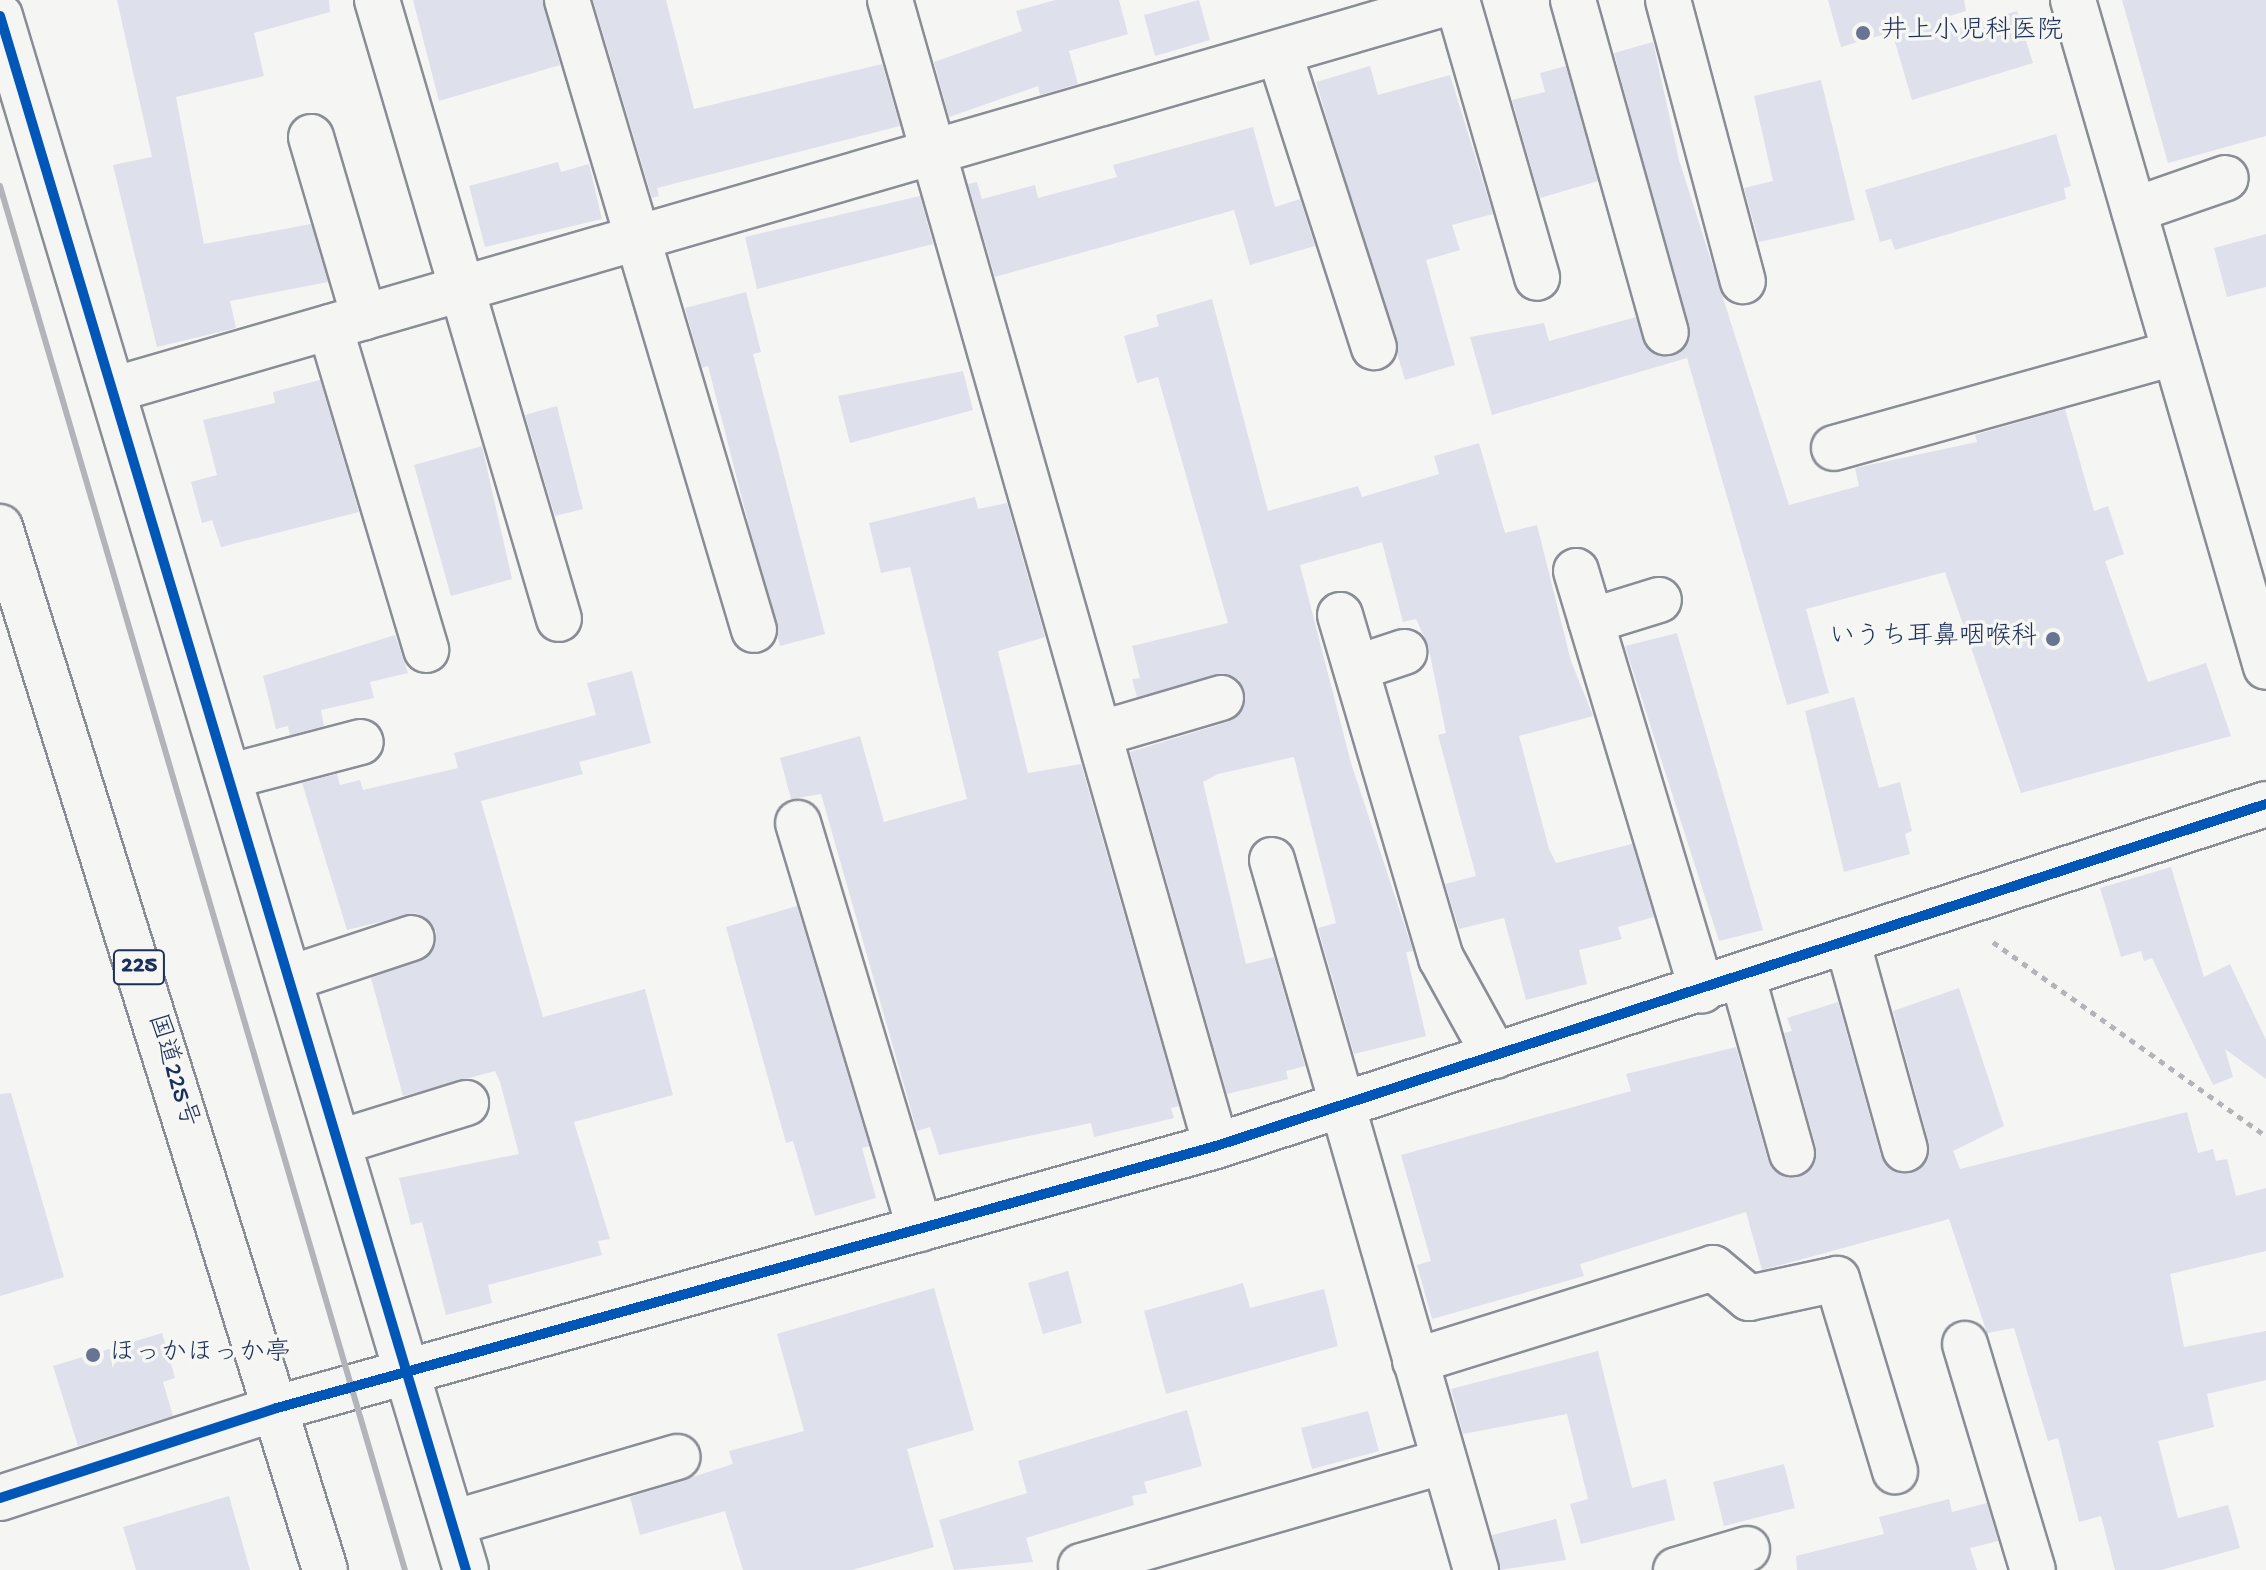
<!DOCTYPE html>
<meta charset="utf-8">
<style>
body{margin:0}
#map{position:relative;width:2266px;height:1570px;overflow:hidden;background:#f5f5f3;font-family:"Gochi Hand","Klee One",sans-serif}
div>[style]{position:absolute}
.building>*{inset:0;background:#dee1eb}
.path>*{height:5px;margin-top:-2.5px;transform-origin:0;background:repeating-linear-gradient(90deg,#b2b4b9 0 6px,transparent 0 12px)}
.roads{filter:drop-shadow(2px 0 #898d95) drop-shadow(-2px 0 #898d95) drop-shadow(0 2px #898d95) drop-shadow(0 -2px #898d95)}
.minor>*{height:44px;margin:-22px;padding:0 22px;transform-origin:22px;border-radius:22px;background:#f5f5f3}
.trunk>*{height:44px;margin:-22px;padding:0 22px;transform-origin:22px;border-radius:22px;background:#f5f5f3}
.rail>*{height:6px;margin:-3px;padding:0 3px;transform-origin:3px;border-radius:3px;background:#b2b4b9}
.cycleway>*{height:10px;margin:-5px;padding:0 5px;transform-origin:5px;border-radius:5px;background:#0057b8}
.dots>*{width:22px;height:22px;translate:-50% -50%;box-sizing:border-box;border:4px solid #f6f6f2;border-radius:50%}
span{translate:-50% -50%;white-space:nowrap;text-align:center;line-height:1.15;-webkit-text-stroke:7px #f6f6f2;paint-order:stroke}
.shield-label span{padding:2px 6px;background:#f6f6f2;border:2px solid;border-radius:6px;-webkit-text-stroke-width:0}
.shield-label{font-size:24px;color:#1b2f5e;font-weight:700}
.poi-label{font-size:26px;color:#1b2f5e}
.left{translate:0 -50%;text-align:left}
.right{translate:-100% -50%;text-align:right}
.street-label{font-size:26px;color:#1b2f5e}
</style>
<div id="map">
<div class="building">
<div style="clip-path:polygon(117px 0,329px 0,330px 12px,254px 33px,264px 76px,176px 97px,204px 244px,311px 224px,328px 282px,230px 301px,236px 328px,157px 347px,113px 165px,152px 157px)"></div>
<div style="clip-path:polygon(413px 0,543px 0,560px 65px,439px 101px)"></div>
<div style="clip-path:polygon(593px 0,666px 0,694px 109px,882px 64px,900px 126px,657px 188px,659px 196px,652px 198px)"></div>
<div style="clip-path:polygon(1055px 0,1119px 0,1128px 34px,1069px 51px,1078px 84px,1040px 95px,1038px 86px,949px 117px,934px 62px,1022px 31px,1016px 11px)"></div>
<div style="clip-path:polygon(1199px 0,1210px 40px,1155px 56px,1144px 15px)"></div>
<div style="clip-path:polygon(1828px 0,1964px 0,1966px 11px,1937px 20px,1941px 34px,2017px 11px,2033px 63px,1912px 100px,1892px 32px,1841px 47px)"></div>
<div style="clip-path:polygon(2122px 0,2266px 0,2266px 136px,2168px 163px)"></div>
<div style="clip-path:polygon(1653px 42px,1679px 160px,1789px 505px,1859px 486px,1855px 468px,1977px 442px,1975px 435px,2065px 409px,2094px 511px,2108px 506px,2124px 554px,2105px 561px,2148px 682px,2206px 663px,2231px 736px,2021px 793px,1945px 572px,1806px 609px,1829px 693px,1787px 705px,1687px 358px,1492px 415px,1470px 337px,1544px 323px,1549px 341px,1636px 317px,1648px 349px,1659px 356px,1673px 356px,1690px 339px,1614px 53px)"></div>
<div style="clip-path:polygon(1370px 66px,1378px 95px,1450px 75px,1493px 214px,1452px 225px,1460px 250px,1426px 260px,1455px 365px,1405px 380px,1316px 82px)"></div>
<div style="clip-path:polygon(1566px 66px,1598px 181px,1540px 198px,1512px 100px,1545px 92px,1540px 73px)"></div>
<div style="clip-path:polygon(1821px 80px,1855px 220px,1759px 242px,1744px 188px,1773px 181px,1754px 96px)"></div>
<div style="clip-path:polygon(1253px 127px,1275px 207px,1300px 199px,1315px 246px,1250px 265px,1234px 210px,995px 277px,968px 184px,977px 182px,982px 199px,1035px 185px,1038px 198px,1117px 177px,1113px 165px)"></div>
<div style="clip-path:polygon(2056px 134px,2071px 186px,2064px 188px,2066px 199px,1895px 250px,1891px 239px,1880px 242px,1865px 190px)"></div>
<div style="clip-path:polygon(558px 162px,561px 172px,589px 164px,602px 219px,485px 247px,469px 186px)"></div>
<div style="clip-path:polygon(920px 196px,933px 244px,757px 289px,745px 237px)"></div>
<div style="clip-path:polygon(2266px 234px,2266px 287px,2227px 297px,2214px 248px)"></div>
<div style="clip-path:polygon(746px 292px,761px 352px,753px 354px,825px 634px,780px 646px,708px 366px,702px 368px,685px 308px)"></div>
<div style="clip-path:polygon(1212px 299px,1268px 511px,1358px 486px,1362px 497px,1439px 474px,1434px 456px,1479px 443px,1505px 533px,1537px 525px,1571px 661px,1593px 716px,1519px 736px,1549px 849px,1556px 863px,1632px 844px,1654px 917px,1618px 927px,1622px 939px,1579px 950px,1587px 984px,1526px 1000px,1504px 918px,1459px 929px,1445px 884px,1476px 876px,1438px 735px,1446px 733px,1428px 645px,1416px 619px,1403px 622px,1382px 542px,1300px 565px,1351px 763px,1413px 951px,1406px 952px,1426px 1036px,1354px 1054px,1318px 928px,1336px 923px,1294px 757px,1218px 774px,1203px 782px,1246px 964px,1274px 957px,1305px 1066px,1286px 1071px,1288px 1079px,1227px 1094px,1130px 752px,1228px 722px,1245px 703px,1239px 680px,1226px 674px,1137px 697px,1132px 679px,1140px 678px,1132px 646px,1228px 623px,1158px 377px,1137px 383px,1124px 336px,1159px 326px,1156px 315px)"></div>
<div style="clip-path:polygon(963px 371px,973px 410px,850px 443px,838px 396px)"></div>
<div style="clip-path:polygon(320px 380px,359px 512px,221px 547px,212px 520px,202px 523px,191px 482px,217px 475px,203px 420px,275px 403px,273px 392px)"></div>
<div style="clip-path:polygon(557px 406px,583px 509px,555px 516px,525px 415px)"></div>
<div style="clip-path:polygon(482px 446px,512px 579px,451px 596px,414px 465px)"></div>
<div style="clip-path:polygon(975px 497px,978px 509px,1007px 503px,1045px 637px,998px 651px,1028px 773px,1081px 764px,1179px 1106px,1171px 1108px,1174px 1118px,1094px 1137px,1091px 1123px,939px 1155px,930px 1127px,917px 1131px,821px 794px,791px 799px,780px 758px,860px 736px,884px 822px,967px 799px,910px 567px,881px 573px,869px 523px)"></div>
<div style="clip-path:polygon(1677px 633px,1763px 930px,1719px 941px,1625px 646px)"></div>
<div style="clip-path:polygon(395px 635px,408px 673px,370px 682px,374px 698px,321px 710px,324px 726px,290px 735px,288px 726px,276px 729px,263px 676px)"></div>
<div style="clip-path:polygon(632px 671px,651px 743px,579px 762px,583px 774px,481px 801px,543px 1017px,645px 989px,673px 1095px,574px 1122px,610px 1239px,598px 1241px,602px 1255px,488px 1285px,492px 1303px,446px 1315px,422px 1222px,411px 1225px,399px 1178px,519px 1154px,500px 1082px,495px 1071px,403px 1096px,371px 978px,430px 955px,436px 931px,416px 913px,347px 930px,302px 783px,337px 774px,340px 785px,360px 780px,363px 790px,458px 768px,454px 753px,596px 715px,587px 683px)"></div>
<div style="clip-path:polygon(1854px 697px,1879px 788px,1900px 782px,1912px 831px,1905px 834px,1910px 854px,1844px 872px,1805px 711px)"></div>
<div style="clip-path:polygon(2171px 867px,2204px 977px,2230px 964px,2266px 1040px,2266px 1079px,2225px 1049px,2233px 1077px,2213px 1085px,2152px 958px,2144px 961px,2141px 951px,2121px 957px,2100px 888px)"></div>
<div style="clip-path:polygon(797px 906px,869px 1146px,862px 1148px,876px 1198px,815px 1216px,793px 1141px,786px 1143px,726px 927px)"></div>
<div style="clip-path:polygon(1959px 988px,2004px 1126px,1953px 1151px,1960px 1169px,2187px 1112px,2198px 1153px,2213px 1149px,2216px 1161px,2227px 1159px,2236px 1196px,2266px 1188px,2266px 1251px,2170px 1274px,2184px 1347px,2266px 1331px,2266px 1380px,2207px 1394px,2214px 1427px,2158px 1441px,2178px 1518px,2228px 1505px,2240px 1548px,2161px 1570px,2115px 1570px,2101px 1516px,2079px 1522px,2058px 1438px,2048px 1441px,2014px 1328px,1987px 1333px,1949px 1219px,1762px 1270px,1746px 1212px,1580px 1264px,1584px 1276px,1432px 1319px,1417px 1265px,1431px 1261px,1401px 1155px,1631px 1091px,1626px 1074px,1736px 1047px,1768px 1160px,1785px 1177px,1799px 1177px,1810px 1170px,1816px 1147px,1784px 1033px,1792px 1031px,1787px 1018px,1838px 1002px,1881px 1156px,1898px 1173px,1912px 1173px,1923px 1166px,1929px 1143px,1893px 1011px)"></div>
<div style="clip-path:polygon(11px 1093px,64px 1277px,0 1296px,0 1094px)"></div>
<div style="clip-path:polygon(1068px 1271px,1082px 1323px,1043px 1334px,1028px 1283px)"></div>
<div style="clip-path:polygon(1243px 1283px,1250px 1308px,1324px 1289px,1338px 1346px,1166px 1394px,1144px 1311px)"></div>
<div style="clip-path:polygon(934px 1288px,974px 1430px,907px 1449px,934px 1547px,852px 1570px,743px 1570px,725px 1511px,640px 1535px,630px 1497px,733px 1464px,729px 1451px,804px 1431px,777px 1334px)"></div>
<div style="clip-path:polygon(162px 1333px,175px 1378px,163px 1382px,173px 1416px,78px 1446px,53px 1366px)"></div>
<div style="clip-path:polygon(1598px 1351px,1632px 1488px,1666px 1479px,1675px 1520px,1581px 1544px,1570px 1504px,1588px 1499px,1567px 1414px,1463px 1434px,1451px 1389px)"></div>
<div style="clip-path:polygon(1187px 1410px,1202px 1466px,1144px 1482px,1147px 1493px,1132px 1496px,1134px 1505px,1026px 1538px,1033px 1562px,954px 1570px,939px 1520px,1027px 1493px,1018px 1461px)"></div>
<div style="clip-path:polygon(1368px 1411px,1379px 1451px,1312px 1469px,1301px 1428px)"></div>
<div style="clip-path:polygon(1784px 1464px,1795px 1508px,1724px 1526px,1713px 1482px)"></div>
<div style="clip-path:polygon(229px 1496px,250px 1570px,136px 1570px,123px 1527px)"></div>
<div style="clip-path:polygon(1949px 1499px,1952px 1512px,1987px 1503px,1998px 1541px,1970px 1548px,1977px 1570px,1797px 1570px,1796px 1556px,1884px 1534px,1879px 1517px)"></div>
<div style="clip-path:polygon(1556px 1519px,1566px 1560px,1500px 1570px,1492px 1535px)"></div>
</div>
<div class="path">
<div style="left:1993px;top:942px;width:335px;rotate:35.4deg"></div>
</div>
<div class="roads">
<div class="minor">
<div style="left:377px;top:0;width:645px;rotate:73.62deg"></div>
<div style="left:567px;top:0;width:657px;rotate:73.47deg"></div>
<div style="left:890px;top:0;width:1191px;rotate:74.12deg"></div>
<div style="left:1457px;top:0;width:289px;rotate:73.9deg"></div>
<div style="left:1573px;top:0;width:345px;rotate:74.4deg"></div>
<div style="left:1668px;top:0;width:291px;rotate:75.1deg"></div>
<div style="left:2073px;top:0;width:694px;rotate:73.86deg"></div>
<div style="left:0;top:16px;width:1622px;rotate:73.31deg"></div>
<div style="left:1280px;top:55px;width:307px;rotate:72.2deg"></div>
<div style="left:311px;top:137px;width:188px;rotate:73.6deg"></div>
<div style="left:2134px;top:210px;width:97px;rotate:-19.2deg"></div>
<div style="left:330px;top:327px;width:337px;rotate:73.4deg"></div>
<div style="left:116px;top:389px;width:1397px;rotate:-16.17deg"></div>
<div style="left:1834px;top:448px;width:353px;rotate:-15.6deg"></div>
<div style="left:1576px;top:571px;width:438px;rotate:73.3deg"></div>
<div style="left:1340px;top:615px;width:358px;rotate:73.6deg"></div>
<div style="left:1441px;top:958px;width:112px;rotate:61.1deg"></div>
<div style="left:1591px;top:621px;width:71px;rotate:-17.2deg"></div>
<div style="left:1356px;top:668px;width:51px;rotate:-18.4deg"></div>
<div style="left:1102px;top:733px;width:124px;rotate:-16.4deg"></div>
<div style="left:231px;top:776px;width:134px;rotate:-14.7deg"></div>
<div style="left:798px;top:823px;width:424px;rotate:73.3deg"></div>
<div style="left:1272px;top:860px;width:739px;rotate:73.97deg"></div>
<div style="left:1848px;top:944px;width:213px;rotate:74.5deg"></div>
<div style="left:291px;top:978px;width:127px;rotate:-18.3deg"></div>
<div style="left:1743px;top:978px;width:182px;rotate:74.4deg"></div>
<div style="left:340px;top:1142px;width:132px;rotate:-17.2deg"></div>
<div style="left:1965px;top:1344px;width:236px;rotate:73.3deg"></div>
<div style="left:1415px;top:1361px;width:312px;rotate:-17.3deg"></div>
<div style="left:1713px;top:1268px;width:47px;rotate:39.8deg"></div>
<div style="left:1749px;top:1298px;width:90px;rotate:-12.2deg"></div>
<div style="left:1837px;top:1279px;width:201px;rotate:73.2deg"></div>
<div style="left:0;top:1498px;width:291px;rotate:-18deg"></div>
<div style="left:277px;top:1408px;width:975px;rotate:-15.59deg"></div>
<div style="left:1216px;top:1146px;width:1104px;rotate:-18.04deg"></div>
<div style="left:453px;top:1523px;width:234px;rotate:-16.4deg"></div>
<div style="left:1081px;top:1566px;width:378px;rotate:-16.1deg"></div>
<div style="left:1676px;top:1570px;width:74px;rotate:-16.5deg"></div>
</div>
<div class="trunk">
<div style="left:0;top:527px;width:1092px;rotate:72.69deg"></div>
</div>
</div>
<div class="rail">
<div style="left:0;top:186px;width:1442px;rotate:73.69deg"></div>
</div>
<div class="cycleway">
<div style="left:0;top:16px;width:1622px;rotate:73.31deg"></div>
<div style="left:0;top:1498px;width:291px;rotate:-18deg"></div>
<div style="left:277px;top:1408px;width:975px;rotate:-15.59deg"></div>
<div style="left:1216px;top:1146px;width:1104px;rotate:-18.04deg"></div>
</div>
<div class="dots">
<div style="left:1863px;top:33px;background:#677492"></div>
<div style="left:2053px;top:639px;background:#677492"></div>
<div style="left:93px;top:1355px;background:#677492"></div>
</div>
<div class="shield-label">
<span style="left:139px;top:967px">225</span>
</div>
<div class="poi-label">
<span class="left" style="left:1881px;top:33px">井上小児科医院</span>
<span class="right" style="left:2037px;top:639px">いうち耳鼻咽喉科</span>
<span class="left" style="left:109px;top:1355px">ほっかほっか亭</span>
</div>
<div class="street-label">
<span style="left:171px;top:1071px;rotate:73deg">国道225号</span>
</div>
</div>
